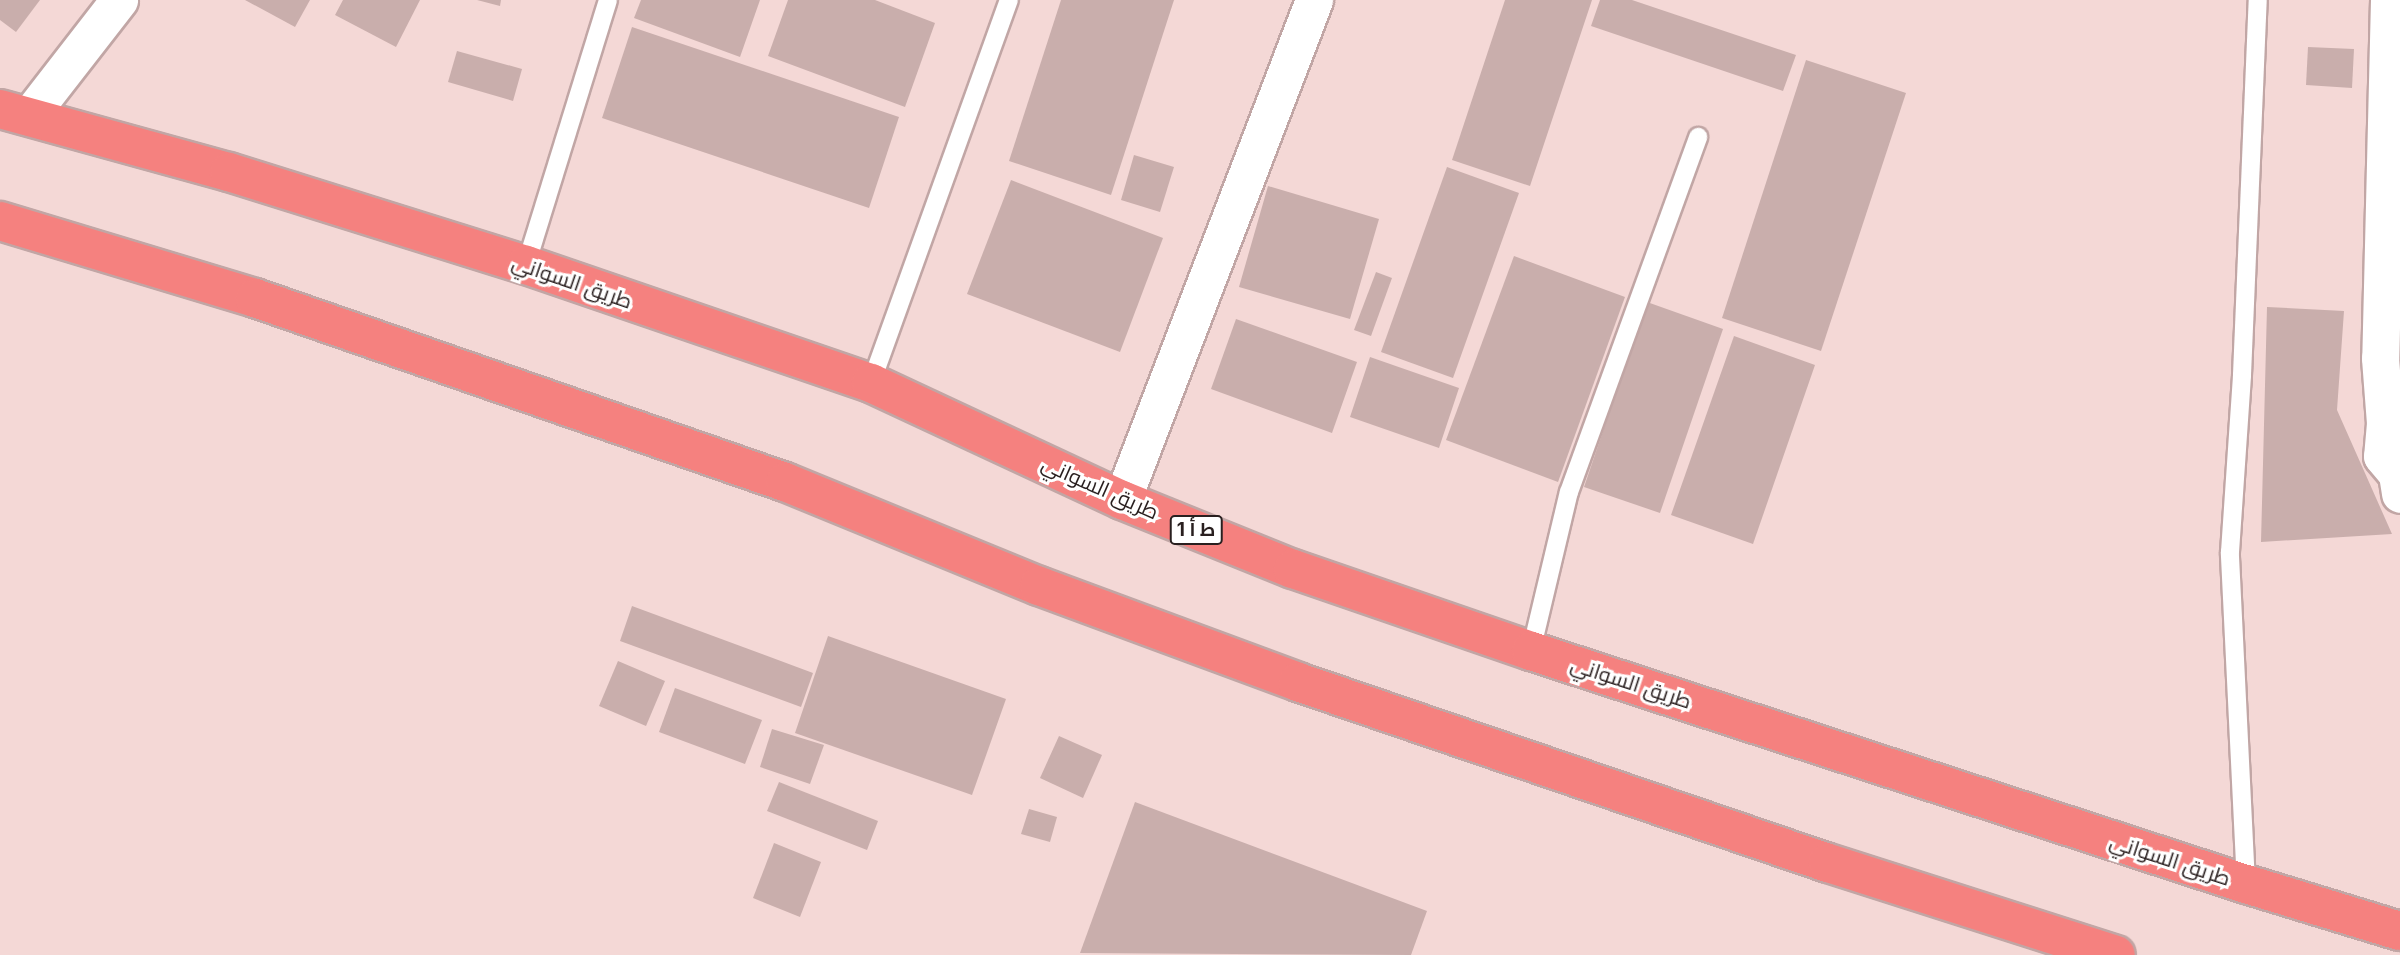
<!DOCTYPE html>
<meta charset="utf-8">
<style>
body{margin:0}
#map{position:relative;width:2400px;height:955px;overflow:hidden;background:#f4d8d6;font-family:Inter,Cairo,sans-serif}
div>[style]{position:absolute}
.building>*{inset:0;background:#c9aeac}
.roads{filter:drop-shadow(2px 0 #c1a6a5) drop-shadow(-2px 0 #c1a6a5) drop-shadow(0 2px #c1a6a5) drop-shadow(0 -2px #c1a6a5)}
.lane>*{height:18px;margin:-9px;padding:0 9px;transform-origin:9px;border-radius:9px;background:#fff}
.street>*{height:37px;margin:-18.5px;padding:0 18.5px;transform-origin:18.5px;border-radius:18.5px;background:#fff}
.highway>*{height:38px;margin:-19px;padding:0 19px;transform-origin:19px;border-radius:19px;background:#f5817f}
span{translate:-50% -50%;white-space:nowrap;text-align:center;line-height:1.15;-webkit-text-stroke:6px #fff;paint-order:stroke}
.shield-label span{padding:2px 5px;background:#fff;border:2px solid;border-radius:5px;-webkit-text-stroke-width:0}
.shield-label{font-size:19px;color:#291f1f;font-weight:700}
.street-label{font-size:21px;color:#291f1f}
</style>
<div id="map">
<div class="building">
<div style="clip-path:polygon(0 0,40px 0,16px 32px,0 20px)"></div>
<div style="clip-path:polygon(245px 0,310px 0,295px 27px)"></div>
<div style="clip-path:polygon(343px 0,420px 0,396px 47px,335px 15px)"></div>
<div style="clip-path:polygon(477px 0,501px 0,500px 6px)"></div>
<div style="clip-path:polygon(641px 0,760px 0,740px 57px,634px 18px)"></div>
<div style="clip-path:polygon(788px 0,875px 0,935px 23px,905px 107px,768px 56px)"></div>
<div style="clip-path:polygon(1061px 0,1174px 0,1111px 195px,1009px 161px)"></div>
<div style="clip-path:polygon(1505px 0,1592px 0,1530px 186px,1452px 160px)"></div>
<div style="clip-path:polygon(1600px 0,1632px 0,1796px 55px,1783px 91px,1591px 26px)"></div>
<div style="clip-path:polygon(632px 27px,899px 117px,869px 208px,602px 118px)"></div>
<div style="clip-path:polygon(2308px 47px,2354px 49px,2352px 88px,2306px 85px)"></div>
<div style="clip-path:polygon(457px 51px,522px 69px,513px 101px,448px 82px)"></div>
<div style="clip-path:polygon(1806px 60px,1906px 93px,1821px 351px,1722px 318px)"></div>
<div style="clip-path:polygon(1134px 155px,1174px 167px,1160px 212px,1121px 200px)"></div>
<div style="clip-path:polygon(1447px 167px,1519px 193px,1453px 378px,1381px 352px)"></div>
<div style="clip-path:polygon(1011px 180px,1163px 238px,1120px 352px,967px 294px)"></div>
<div style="clip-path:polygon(1268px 186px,1379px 219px,1350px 319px,1239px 287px)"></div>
<div style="clip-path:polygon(1514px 256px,1625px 297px,1558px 482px,1446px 440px)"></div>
<div style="clip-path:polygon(1376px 272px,1392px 278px,1371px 336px,1354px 330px)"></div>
<div style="clip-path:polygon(1647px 302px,1723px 329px,1660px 513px,1584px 487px)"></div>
<div style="clip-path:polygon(2267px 307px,2344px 311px,2337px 410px,2392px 534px,2261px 542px)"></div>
<div style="clip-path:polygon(1236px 319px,1357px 362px,1332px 433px,1211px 389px)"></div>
<div style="clip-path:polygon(1734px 336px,1815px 365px,1753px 544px,1671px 515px)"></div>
<div style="clip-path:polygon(1370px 357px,1459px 388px,1439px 448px,1350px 417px)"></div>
<div style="clip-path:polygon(632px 606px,813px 673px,801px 707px,620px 641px)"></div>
<div style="clip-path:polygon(828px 636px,1006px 699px,972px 795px,795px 733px)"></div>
<div style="clip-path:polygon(618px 661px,665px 681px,646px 726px,599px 706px)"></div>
<div style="clip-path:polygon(675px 688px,762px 720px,745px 764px,659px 732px)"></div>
<div style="clip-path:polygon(772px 729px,824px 745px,810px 784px,760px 767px)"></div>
<div style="clip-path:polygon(1059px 736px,1102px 755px,1083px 798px,1040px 778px)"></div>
<div style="clip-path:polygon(779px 782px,878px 821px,867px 850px,767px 811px)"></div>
<div style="clip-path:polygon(1135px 802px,1427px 911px,1411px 955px,1080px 953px)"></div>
<div style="clip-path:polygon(1029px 809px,1057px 817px,1050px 842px,1021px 834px)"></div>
<div style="clip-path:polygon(774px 843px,821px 862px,800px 917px,753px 898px)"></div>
</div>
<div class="roads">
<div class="lane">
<div style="left:526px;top:265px;width:277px;rotate:-72.8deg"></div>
<div style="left:871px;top:383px;width:407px;rotate:-70.2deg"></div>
<div style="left:1531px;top:651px;width:163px;rotate:-76.6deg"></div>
<div style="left:1569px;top:492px;width:378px;rotate:-70deg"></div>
<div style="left:2246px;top:884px;width:332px;rotate:-92.8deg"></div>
<div style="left:2230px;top:552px;width:177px;rotate:-86.1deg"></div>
<div style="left:2242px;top:375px;width:375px;rotate:-87.6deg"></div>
</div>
<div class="street">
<div style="left:2389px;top:0;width:358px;rotate:91.4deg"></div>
<div style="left:2380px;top:358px;width:65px;rotate:85.6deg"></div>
<div style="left:2385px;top:423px;width:33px;rotate:95deg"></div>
<div style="left:2382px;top:456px;width:23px;rotate:50deg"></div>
<div style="left:2397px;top:474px;width:20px;rotate:81deg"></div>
<div style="left:29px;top:116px;width:147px;rotate:-52.2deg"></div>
<div style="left:1122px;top:500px;width:536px;rotate:-68.99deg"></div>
</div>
<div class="highway">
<div style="left:0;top:109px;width:238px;rotate:15.4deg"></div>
<div style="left:229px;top:172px;width:311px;rotate:17.4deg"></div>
<div style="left:526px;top:265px;width:365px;rotate:18.9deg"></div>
<div style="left:871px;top:383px;width:277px;rotate:25deg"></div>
<div style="left:1122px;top:500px;width:184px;rotate:22deg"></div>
<div style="left:1293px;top:569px;width:252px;rotate:19deg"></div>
<div style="left:1531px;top:651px;width:752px;rotate:18.05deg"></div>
<div style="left:2246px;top:884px;width:161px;rotate:17deg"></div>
<div style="left:0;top:221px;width:266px;rotate:16.8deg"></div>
<div style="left:255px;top:298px;width:561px;rotate:19.15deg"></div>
<div style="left:785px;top:482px;width:274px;rotate:22.3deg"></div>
<div style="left:1039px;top:586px;width:276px;rotate:20.3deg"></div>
<div style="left:1298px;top:682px;width:560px;rotate:18.86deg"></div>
<div style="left:1828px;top:863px;width:302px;rotate:17.7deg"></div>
</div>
</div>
<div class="shield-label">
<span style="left:1196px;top:530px">ط أ 1</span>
</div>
<div class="street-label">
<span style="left:572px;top:282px;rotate:19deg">طريق السواني</span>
<span style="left:1100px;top:488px;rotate:24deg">طريق السواني</span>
<span style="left:1631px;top:683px;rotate:18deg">طريق السواني</span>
<span style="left:2170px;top:860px;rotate:18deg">طريق السواني</span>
</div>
</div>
